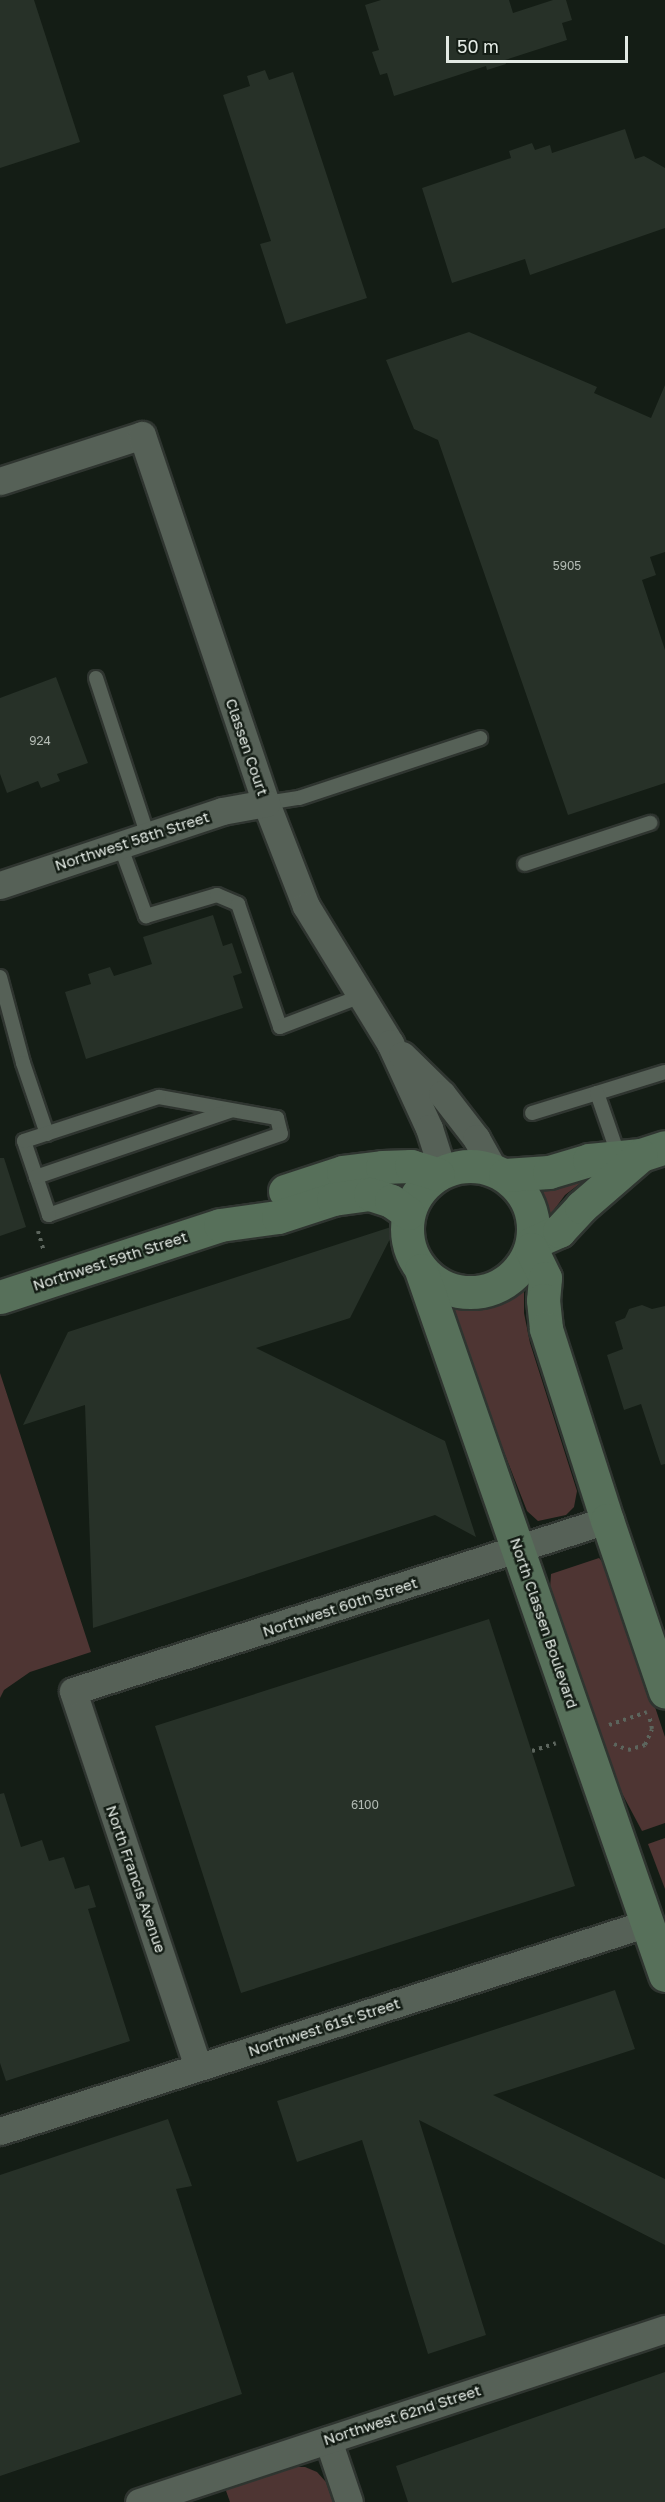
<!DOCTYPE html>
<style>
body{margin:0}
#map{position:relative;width:665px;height:2502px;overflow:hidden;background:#141d15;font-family:"Golos Text",sans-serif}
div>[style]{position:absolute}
.green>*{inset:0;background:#4e3533}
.building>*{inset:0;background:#273128}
.path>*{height:4px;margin-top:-2px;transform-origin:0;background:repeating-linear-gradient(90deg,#5c655d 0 3px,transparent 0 7.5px)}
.roads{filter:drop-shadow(2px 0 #2f3530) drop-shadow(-2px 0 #2f3530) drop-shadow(0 2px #2f3530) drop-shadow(0 -2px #2f3530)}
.lane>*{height:14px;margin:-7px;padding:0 7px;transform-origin:7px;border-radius:7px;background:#566157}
.street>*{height:27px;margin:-13.5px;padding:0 13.5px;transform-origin:13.5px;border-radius:13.5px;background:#566157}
.secondary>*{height:33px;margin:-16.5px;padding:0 16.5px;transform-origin:16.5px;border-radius:16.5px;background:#57705a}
.secondary>.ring{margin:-16.5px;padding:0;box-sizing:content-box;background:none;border:33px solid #57705a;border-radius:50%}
span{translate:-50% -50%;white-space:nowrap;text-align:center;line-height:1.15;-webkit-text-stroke:5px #141d15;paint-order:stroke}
.number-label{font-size:12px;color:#b4bcb5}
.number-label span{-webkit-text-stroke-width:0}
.street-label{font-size:15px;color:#e3eae4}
.scale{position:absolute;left:446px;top:36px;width:182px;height:27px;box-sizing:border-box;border:3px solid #e3eae4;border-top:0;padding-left:8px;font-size:18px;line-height:21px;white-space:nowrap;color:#e3eae4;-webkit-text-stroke:4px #141d15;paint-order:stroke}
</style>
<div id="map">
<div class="green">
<div style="clip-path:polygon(594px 1173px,565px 1195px,545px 1222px,543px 1205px,534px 1188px)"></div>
<div style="clip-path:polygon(524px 1282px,524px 1313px,530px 1343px,577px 1491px,574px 1507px,566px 1515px,538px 1521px,527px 1511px,445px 1301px,472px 1305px,494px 1300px,515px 1291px)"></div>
<div style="clip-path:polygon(0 1373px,91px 1652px,30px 1672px,4px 1690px,0 1698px)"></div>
<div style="clip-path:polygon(599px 1558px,609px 1569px,665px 1737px,665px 1823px,642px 1831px,608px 1767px,550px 1589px,551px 1574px)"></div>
<div style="clip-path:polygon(665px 1838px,665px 1889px,648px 1844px)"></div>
<div style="clip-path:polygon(291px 2467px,305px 2467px,317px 2472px,326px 2482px,333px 2502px,230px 2502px,225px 2488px)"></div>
</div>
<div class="building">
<div style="clip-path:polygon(0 0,34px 0,80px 142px,0 168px)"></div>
<div style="clip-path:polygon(381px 0,509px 0,513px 13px,553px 0,566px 0,572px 20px,562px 23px,567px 40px,505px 60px,506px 64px,487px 70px,486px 66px,394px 96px,387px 73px,380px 75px,372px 52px,379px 50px,365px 5px)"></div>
<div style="clip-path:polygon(265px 70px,269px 80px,293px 72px,367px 298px,286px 324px,260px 244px,271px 241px,223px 95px,250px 86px,247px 76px)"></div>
<div style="clip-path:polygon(625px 129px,635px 159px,644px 156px,665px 168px,665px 228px,530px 275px,525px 259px,452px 283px,422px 188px,511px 158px,509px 151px,532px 143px,535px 150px,550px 145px,552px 153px)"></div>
<div style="clip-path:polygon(469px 332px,597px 387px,594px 393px,651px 418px,665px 385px,665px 552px,650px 557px,656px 575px,642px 580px,665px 650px,665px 783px,568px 815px,438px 440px,414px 429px,386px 360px)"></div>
<div style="clip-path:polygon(56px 677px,88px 763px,57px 774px,60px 781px,41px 788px,38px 781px,7px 793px,0 774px,0 698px)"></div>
<div style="clip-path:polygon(213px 915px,223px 946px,232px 943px,242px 973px,233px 976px,243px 1008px,86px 1059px,65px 992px,91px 984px,88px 974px,110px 967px,114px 976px,152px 964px,143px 937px)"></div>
<div style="clip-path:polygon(0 1158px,4px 1158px,26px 1227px,0 1236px)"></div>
<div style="clip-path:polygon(394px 1226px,396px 1227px,350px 1318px,256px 1348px,445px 1441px,476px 1537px,435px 1515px,93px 1628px,85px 1405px,23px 1425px,68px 1332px)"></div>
<div style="clip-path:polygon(642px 1305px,652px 1309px,665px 1306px,665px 1464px,661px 1465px,641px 1404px,624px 1410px,607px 1355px,623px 1349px,615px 1322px,625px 1318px,629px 1309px)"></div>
<div style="clip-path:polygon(489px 1619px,575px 1886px,241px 1993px,155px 1726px)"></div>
<div style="clip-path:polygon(4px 1793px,21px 1847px,42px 1840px,49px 1861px,64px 1857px,75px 1889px,89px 1885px,96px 1907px,88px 1909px,130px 2041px,6px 2081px,0 2063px,0 1794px)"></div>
<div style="clip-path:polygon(615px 1990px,635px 2049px,493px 2095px,665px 2179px,665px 2245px,419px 2120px,486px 2335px,428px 2354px,362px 2140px,297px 2162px,277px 2101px)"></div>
<div style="clip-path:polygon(168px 2119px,192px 2186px,176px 2189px,242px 2394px,0 2476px,0 2175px)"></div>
<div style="clip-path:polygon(665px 2372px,665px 2502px,408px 2502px,396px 2466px)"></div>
</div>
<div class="path">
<div style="left:38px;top:1231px;width:22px;rotate:74deg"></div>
<div style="left:609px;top:1725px;width:40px;rotate:-18.9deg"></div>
<div style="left:614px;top:1744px;width:15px;rotate:23deg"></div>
<div style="left:628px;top:1750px;width:18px;rotate:-16deg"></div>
<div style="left:645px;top:1745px;width:17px;rotate:-66deg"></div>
<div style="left:652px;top:1729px;width:14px;rotate:-102deg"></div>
<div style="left:532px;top:1751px;width:25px;rotate:-18deg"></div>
</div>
<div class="roads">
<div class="lane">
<div style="left:96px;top:678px;width:166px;rotate:71.8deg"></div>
<div style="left:266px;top:803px;width:33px;rotate:-9deg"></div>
<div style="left:299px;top:798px;width:191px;rotate:-18.3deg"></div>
<div style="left:120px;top:845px;width:76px;rotate:69.9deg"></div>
<div style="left:146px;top:916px;width:74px;rotate:-16.5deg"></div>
<div style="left:217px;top:895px;width:23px;rotate:23deg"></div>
<div style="left:238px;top:904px;width:130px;rotate:71.1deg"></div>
<div style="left:280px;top:1027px;width:87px;rotate:-20.9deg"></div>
<div style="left:525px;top:864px;width:132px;rotate:-18.2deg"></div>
<div style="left:0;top:977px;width:89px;rotate:75deg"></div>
<div style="left:23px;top:1063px;width:75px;rotate:71.3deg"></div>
<div style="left:597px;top:1093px;width:71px;rotate:-17.2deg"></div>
<div style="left:159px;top:1097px;width:120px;rotate:10.1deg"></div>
<div style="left:277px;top:1118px;width:16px;rotate:76deg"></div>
<div style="left:281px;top:1134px;width:246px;rotate:160.8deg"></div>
<div style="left:49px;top:1215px;width:78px;rotate:-108.7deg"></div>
<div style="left:24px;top:1141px;width:142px;rotate:-18.1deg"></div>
<div style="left:532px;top:1113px;width:68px;rotate:-17.1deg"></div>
<div style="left:597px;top:1093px;width:68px;rotate:71deg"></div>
<div style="left:36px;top:1177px;width:205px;rotate:-18.8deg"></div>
</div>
<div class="street">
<div style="left:0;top:481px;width:149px;rotate:-17.9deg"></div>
<div style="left:142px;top:435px;width:388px;rotate:71.4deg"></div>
<div style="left:266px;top:803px;width:110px;rotate:68.8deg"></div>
<div style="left:306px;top:906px;width:161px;rotate:58.5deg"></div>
<div style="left:390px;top:1043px;width:94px;rotate:65.4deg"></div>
<div style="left:429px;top:1128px;width:46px;rotate:72.3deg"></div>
<div style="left:0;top:885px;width:234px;rotate:-18.4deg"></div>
<div style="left:222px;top:811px;width:45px;rotate:-10.3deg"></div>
<div style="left:402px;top:1055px;width:56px;rotate:44.3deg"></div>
<div style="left:442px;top:1094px;width:56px;rotate:52.3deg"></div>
<div style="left:476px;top:1138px;width:37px;rotate:61deg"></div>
<div style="left:198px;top:2067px;width:396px;rotate:-108.4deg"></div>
<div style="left:73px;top:1691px;width:561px;rotate:-17.76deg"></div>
<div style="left:0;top:2131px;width:681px;rotate:-17.8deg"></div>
<div style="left:328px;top:2440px;width:65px;rotate:71.3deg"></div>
<div style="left:139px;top:2502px;width:554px;rotate:-18.21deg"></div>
</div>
<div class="secondary">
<div class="ring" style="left:407px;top:1166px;width:93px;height:93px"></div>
<div style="left:505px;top:1175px;width:44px;rotate:-3.9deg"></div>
<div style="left:549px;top:1172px;width:42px;rotate:-16.7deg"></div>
<div style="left:589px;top:1160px;width:52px;rotate:-5.5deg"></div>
<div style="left:641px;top:1155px;width:25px;rotate:-18deg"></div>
<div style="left:285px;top:1191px;width:61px;rotate:-18.1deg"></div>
<div style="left:343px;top:1172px;width:39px;rotate:-7deg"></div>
<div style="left:382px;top:1167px;width:29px;rotate:-2deg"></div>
<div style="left:411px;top:1166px;width:28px;rotate:17deg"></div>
<div style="left:532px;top:1243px;width:30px;rotate:-24deg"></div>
<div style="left:559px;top:1231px;width:33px;rotate:-47deg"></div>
<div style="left:581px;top:1207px;width:79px;rotate:-40.9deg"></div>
<div style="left:531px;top:1249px;width:32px;rotate:64deg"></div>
<div style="left:545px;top:1278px;width:22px;rotate:95deg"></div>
<div style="left:543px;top:1300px;width:29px;rotate:84deg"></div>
<div style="left:546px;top:1329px;width:201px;rotate:72.3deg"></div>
<div style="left:607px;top:1520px;width:181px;rotate:71.3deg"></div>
<div style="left:421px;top:1270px;width:746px;rotate:70.91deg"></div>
<div style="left:0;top:1297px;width:231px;rotate:-18.1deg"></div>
<div style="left:220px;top:1225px;width:59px;rotate:-7.9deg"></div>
<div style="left:278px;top:1217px;width:58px;rotate:-18.1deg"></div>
<div style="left:333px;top:1199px;width:37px;rotate:-8deg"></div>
<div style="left:370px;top:1194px;width:22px;rotate:18deg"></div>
<div style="left:391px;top:1201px;width:21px;rotate:35deg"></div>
</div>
</div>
<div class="number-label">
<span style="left:567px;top:566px">5905</span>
<span style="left:40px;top:741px">924</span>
<span style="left:365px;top:1805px">6100</span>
</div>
<div class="street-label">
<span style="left:247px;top:747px;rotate:71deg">Classen Court</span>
<span style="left:132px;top:841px;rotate:-18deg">Northwest 58th Street</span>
<span style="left:110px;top:1261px;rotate:-18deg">Northwest 59th Street</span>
<span style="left:340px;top:1607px;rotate:-18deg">Northwest 60th Street</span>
<span style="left:544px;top:1623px;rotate:71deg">North Classen Boulevard</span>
<span style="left:136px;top:1879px;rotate:71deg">North Francis Avenue</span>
<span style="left:324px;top:2027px;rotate:-18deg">Northwest 61st Street</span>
<span style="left:402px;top:2415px;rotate:-18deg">Northwest 62nd Street</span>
</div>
<div class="scale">50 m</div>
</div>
